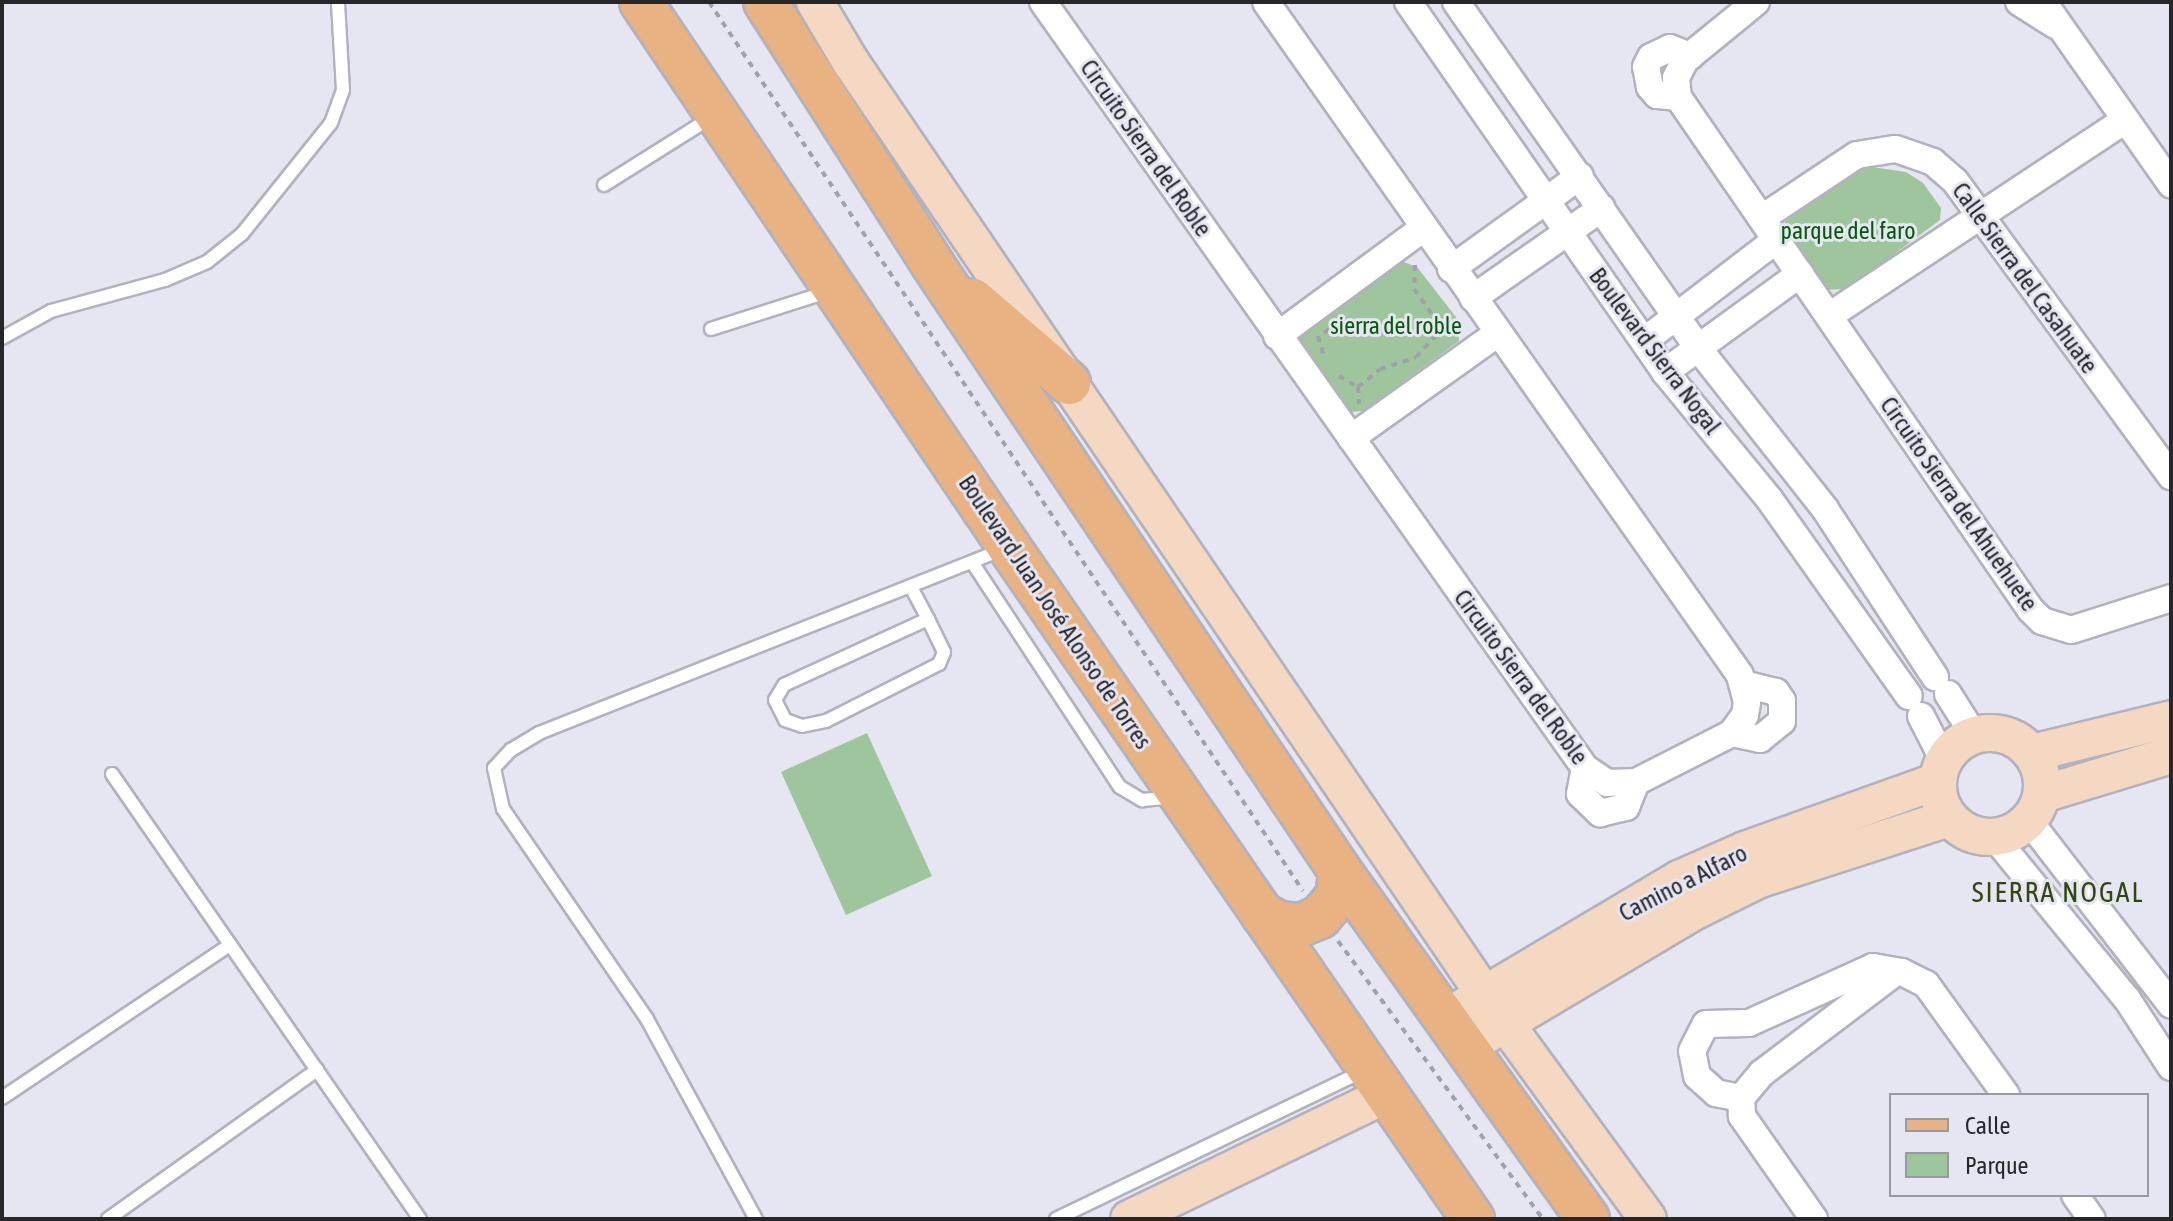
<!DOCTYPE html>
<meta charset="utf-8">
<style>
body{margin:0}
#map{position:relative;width:2173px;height:1221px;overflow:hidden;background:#e5e6f2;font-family:"Asap Condensed",sans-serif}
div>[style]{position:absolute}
.green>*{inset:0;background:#9ec59b}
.path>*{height:4px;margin-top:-2px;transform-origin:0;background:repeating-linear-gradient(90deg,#a0a1aa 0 6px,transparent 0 12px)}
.roads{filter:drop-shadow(2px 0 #b1b2bd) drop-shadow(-2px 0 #b1b2bd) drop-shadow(0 2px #b1b2bd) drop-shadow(0 -2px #b1b2bd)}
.lane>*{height:12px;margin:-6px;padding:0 6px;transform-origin:6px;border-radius:6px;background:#fff}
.street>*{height:26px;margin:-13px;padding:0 13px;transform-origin:13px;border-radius:13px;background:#fff}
.secondary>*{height:36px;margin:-18px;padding:0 18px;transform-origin:18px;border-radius:18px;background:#f4d8c1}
.secondary>.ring{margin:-18px;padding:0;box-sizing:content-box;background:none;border:36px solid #f4d8c1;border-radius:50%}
.primary>*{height:42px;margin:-21px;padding:0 21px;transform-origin:21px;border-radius:21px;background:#e8b283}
span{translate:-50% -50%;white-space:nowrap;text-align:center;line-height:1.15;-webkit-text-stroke:6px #e5e6f2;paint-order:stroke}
.street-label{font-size:24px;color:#26262b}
.park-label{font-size:24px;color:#045a09}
.quarter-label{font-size:28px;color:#324613;letter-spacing:2px}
.frame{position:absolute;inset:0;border:4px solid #26262b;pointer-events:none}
.legend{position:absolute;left:1889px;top:1093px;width:260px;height:104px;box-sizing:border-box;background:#e5e6f2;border:2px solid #9999a2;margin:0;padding:10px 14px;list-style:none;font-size:24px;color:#26262b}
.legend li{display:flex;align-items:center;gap:16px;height:40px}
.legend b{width:40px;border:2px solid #9999a2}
</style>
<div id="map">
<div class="green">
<div style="clip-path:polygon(1872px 167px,1906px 172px,1923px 183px,1941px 208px,1940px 220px,1847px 289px,1824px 290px,1782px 233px,1785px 222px,1855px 171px)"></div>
<div style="clip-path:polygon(1401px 261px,1417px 267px,1459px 321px,1459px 341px,1363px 411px,1349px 412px,1297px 346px,1297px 339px,1300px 332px)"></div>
<div style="clip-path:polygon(867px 733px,932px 876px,846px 915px,781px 772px)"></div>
</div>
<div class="path">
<div style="left:709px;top:2px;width:1069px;rotate:56.25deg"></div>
<div style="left:1415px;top:265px;width:24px;rotate:92deg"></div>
<div style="left:1414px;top:289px;width:60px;rotate:54.5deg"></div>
<div style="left:1447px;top:332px;width:15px;rotate:-28deg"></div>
<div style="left:1324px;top:333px;width:26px;rotate:-37deg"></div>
<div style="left:1318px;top:336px;width:22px;rotate:74deg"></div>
<div style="left:1339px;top:376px;width:22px;rotate:30deg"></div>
<div style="left:1358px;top:387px;width:17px;rotate:87deg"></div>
<div style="left:1358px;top:387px;width:28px;rotate:-39deg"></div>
<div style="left:1380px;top:369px;width:38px;rotate:-18deg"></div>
<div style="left:1416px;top:357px;width:40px;rotate:-47deg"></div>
<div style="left:1338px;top:941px;width:345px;rotate:53.6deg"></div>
</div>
<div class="roads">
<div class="lane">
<div style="left:604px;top:185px;width:128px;rotate:-32.2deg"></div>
<div style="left:711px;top:329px;width:125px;rotate:-17.7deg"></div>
<div style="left:2px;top:338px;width:56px;rotate:-28.9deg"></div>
<div style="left:51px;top:311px;width:118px;rotate:-15.2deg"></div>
<div style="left:165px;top:280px;width:46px;rotate:-23.2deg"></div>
<div style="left:207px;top:262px;width:45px;rotate:-38.7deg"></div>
<div style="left:242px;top:234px;width:142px;rotate:-51.3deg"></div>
<div style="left:331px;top:123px;width:35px;rotate:-70deg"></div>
<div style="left:343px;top:90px;width:88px;rotate:-93.3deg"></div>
<div style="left:972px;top:562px;width:269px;rotate:56.7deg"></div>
<div style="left:1120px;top:787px;width:26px;rotate:31deg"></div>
<div style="left:1142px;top:800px;width:32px;rotate:-5deg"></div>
<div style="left:911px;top:587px;width:36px;rotate:62deg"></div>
<div style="left:928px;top:619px;width:158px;rotate:155.4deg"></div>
<div style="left:784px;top:685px;width:17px;rotate:121deg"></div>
<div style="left:775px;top:700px;width:22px;rotate:63deg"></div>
<div style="left:785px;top:720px;width:18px;rotate:19deg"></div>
<div style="left:802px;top:726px;width:25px;rotate:-12deg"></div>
<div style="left:826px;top:721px;width:127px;rotate:-26.8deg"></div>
<div style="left:939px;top:664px;width:13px;rotate:-67deg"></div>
<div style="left:944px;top:652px;width:37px;rotate:-116deg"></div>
<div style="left:112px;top:774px;width:541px;rotate:55.31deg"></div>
<div style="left:2px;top:1098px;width:275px;rotate:-33.9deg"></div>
<div style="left:108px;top:1219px;width:257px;rotate:-35.5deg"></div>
<div style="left:756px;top:1219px;width:228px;rotate:-118.6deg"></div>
<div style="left:647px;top:1019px;width:255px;rotate:-124.4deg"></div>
<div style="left:503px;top:809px;width:42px;rotate:-102.4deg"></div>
<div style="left:494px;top:768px;width:25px;rotate:-47deg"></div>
<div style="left:511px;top:750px;width:33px;rotate:-31deg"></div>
<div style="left:539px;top:733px;width:498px;rotate:-21.6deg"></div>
<div style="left:1056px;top:1219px;width:342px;rotate:-25.7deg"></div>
</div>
<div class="street">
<div style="left:1043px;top:2px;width:938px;rotate:54.72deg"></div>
<div style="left:1585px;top:768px;width:27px;rotate:34deg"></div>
<div style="left:1607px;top:783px;width:29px;rotate:-2deg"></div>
<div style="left:1636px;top:782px;width:108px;rotate:-27deg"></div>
<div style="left:1732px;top:733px;width:22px;rotate:-54deg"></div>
<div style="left:1745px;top:715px;width:13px;rotate:-81deg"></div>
<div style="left:1747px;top:702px;width:28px;rotate:-105deg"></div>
<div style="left:1740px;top:675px;width:823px;rotate:-125.16deg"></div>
<div style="left:1408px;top:2px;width:450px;rotate:55.2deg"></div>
<div style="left:1665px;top:372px;width:166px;rotate:50.6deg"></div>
<div style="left:1770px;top:500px;width:240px;rotate:54.7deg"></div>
<div style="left:1456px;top:2px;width:422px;rotate:55deg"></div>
<div style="left:1698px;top:348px;width:205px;rotate:51.7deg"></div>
<div style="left:1825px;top:509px;width:201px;rotate:56.8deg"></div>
<div style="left:1756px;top:2px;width:92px;rotate:140.8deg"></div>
<div style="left:1685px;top:60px;width:20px;rotate:117deg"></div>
<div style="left:1676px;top:78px;width:19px;rotate:84deg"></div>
<div style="left:1678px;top:97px;width:621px;rotate:55.49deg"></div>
<div style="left:2030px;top:609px;width:17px;rotate:45deg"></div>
<div style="left:2042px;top:621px;width:30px;rotate:17deg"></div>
<div style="left:2071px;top:630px;width:105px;rotate:-17.7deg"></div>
<div style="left:2019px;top:2px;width:43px;rotate:32.6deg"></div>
<div style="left:2043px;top:2px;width:223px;rotate:54.9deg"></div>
<div style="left:1678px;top:97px;width:21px;rotate:-175deg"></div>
<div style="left:1657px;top:95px;width:11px;rotate:-131deg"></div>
<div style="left:1650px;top:87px;width:20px;rotate:-101deg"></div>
<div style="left:1646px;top:67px;width:11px;rotate:-63deg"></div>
<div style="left:1651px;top:57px;width:21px;rotate:-25deg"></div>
<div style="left:1670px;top:48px;width:22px;rotate:22deg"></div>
<div style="left:1762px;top:218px;width:114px;rotate:-33.6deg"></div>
<div style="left:1857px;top:155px;width:39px;rotate:-9deg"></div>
<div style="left:1896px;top:149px;width:39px;rotate:19deg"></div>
<div style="left:1933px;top:162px;width:29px;rotate:41deg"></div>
<div style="left:1955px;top:181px;width:366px;rotate:53.8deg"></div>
<div style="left:1451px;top:269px;width:159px;rotate:-35.8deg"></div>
<div style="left:1473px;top:298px;width:157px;rotate:-34.9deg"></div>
<div style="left:1829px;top:316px;width:355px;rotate:-33.5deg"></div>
<div style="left:1277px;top:336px;width:180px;rotate:-36.4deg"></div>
<div style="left:1644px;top:341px;width:166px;rotate:-37.4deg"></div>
<div style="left:1665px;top:372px;width:167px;rotate:-36deg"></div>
<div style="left:1351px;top:438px;width:181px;rotate:-35.5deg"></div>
<div style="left:1948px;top:694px;width:49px;rotate:57.6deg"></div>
<div style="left:1921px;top:716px;width:51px;rotate:62.9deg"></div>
<div style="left:1732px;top:733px;width:29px;rotate:12deg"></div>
<div style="left:1760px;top:739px;width:28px;rotate:-39deg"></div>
<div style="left:1782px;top:721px;width:20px;rotate:-90deg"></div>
<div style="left:1782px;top:701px;width:11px;rotate:-124deg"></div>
<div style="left:1776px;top:692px;width:32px;rotate:-166deg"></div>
<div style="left:1585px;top:768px;width:26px;rotate:101deg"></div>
<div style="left:1580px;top:794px;width:28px;rotate:44deg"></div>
<div style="left:1600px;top:813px;width:27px;rotate:-13deg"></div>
<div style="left:1626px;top:807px;width:27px;rotate:-68deg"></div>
<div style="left:2029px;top:821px;width:232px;rotate:52.3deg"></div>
<div style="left:1995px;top:838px;width:208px;rotate:50.7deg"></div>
<div style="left:2127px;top:999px;width:81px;rotate:57.1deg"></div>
<div style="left:1741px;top:1098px;width:25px;rotate:-169deg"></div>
<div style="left:1716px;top:1093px;width:25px;rotate:-138deg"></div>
<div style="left:1697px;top:1076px;width:25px;rotate:-101deg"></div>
<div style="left:1692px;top:1051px;width:30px;rotate:-63deg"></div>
<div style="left:1706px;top:1024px;width:43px;rotate:-1.3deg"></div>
<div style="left:1749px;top:1023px;width:136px;rotate:-24.3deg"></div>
<div style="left:1873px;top:967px;width:29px;rotate:10deg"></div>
<div style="left:1902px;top:972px;width:27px;rotate:27deg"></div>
<div style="left:1926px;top:984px;width:137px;rotate:54.2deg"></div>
<div style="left:2075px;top:1195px;width:29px;rotate:55deg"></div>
<div style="left:1814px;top:1219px;width:126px;rotate:-125deg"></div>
<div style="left:1742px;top:1116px;width:18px;rotate:-93deg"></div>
<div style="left:1741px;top:1098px;width:33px;rotate:-50deg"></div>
<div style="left:1762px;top:1073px;width:166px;rotate:-37.1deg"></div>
</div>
<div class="secondary">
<div style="left:815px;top:2px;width:69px;rotate:59.3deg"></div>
<div style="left:850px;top:61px;width:1128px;rotate:55.8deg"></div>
<div style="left:1484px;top:994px;width:278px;rotate:53.9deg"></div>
<div class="ring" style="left:1938px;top:733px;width:68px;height:68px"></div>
<div style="left:2032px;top:753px;width:143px;rotate:-13.7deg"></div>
<div style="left:2043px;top:794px;width:134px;rotate:-16.9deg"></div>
<div style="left:1465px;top:1006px;width:249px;rotate:-30.7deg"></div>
<div style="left:1679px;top:879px;width:72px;rotate:-23.7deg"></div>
<div style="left:1745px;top:850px;width:205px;rotate:-19.7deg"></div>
<div style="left:1486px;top:1035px;width:243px;rotate:-30.7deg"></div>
<div style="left:1695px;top:911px;width:72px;rotate:-26.2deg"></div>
<div style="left:1760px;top:879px;width:199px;rotate:-17.9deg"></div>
<div style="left:1129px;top:1219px;width:284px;rotate:-25.8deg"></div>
</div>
<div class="primary">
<div style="left:641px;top:2px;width:658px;rotate:55.97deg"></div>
<div style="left:1009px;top:547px;width:817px;rotate:55.38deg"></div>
<div style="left:765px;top:2px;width:312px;rotate:57.4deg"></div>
<div style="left:933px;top:265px;width:730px;rotate:56.11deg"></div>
<div style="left:1340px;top:871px;width:427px;rotate:54.5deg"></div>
<div style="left:973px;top:300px;width:127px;rotate:40.8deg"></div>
<div style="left:1262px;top:914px;width:20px;rotate:27deg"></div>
<div style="left:1280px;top:923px;width:21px;rotate:5deg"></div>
<div style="left:1301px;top:925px;width:21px;rotate:-23deg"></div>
<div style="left:1320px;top:917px;width:26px;rotate:-50deg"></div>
<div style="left:1337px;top:897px;width:26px;rotate:-83deg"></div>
</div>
</div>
<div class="street-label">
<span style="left:1146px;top:148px;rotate:55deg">Circuito Sierra del Roble</span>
<span style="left:2025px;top:278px;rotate:54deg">Calle Sierra del Casahuate</span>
<span style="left:1655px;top:351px;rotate:53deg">Boulevard Sierra Nogal</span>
<span style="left:1959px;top:504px;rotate:55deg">Circuito Sierra del Ahuehuete</span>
<span style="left:1055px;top:612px;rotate:56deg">Boulevard Juan José Alonso de Torres</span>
<span style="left:1521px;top:677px;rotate:54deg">Circuito Sierra del Roble</span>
<span style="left:1683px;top:883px;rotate:-27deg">Camino a Alfaro</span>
</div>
<div class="park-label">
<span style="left:1848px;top:231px">parque del faro</span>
<span style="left:1396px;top:326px">sierra del roble</span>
</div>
<div class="quarter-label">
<span style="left:2058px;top:892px">SIERRA NOGAL</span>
</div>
<div class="frame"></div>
<ul class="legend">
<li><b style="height:10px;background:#e8b283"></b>Calle</li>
<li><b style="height:22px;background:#9ec59b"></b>Parque</li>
</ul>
</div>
